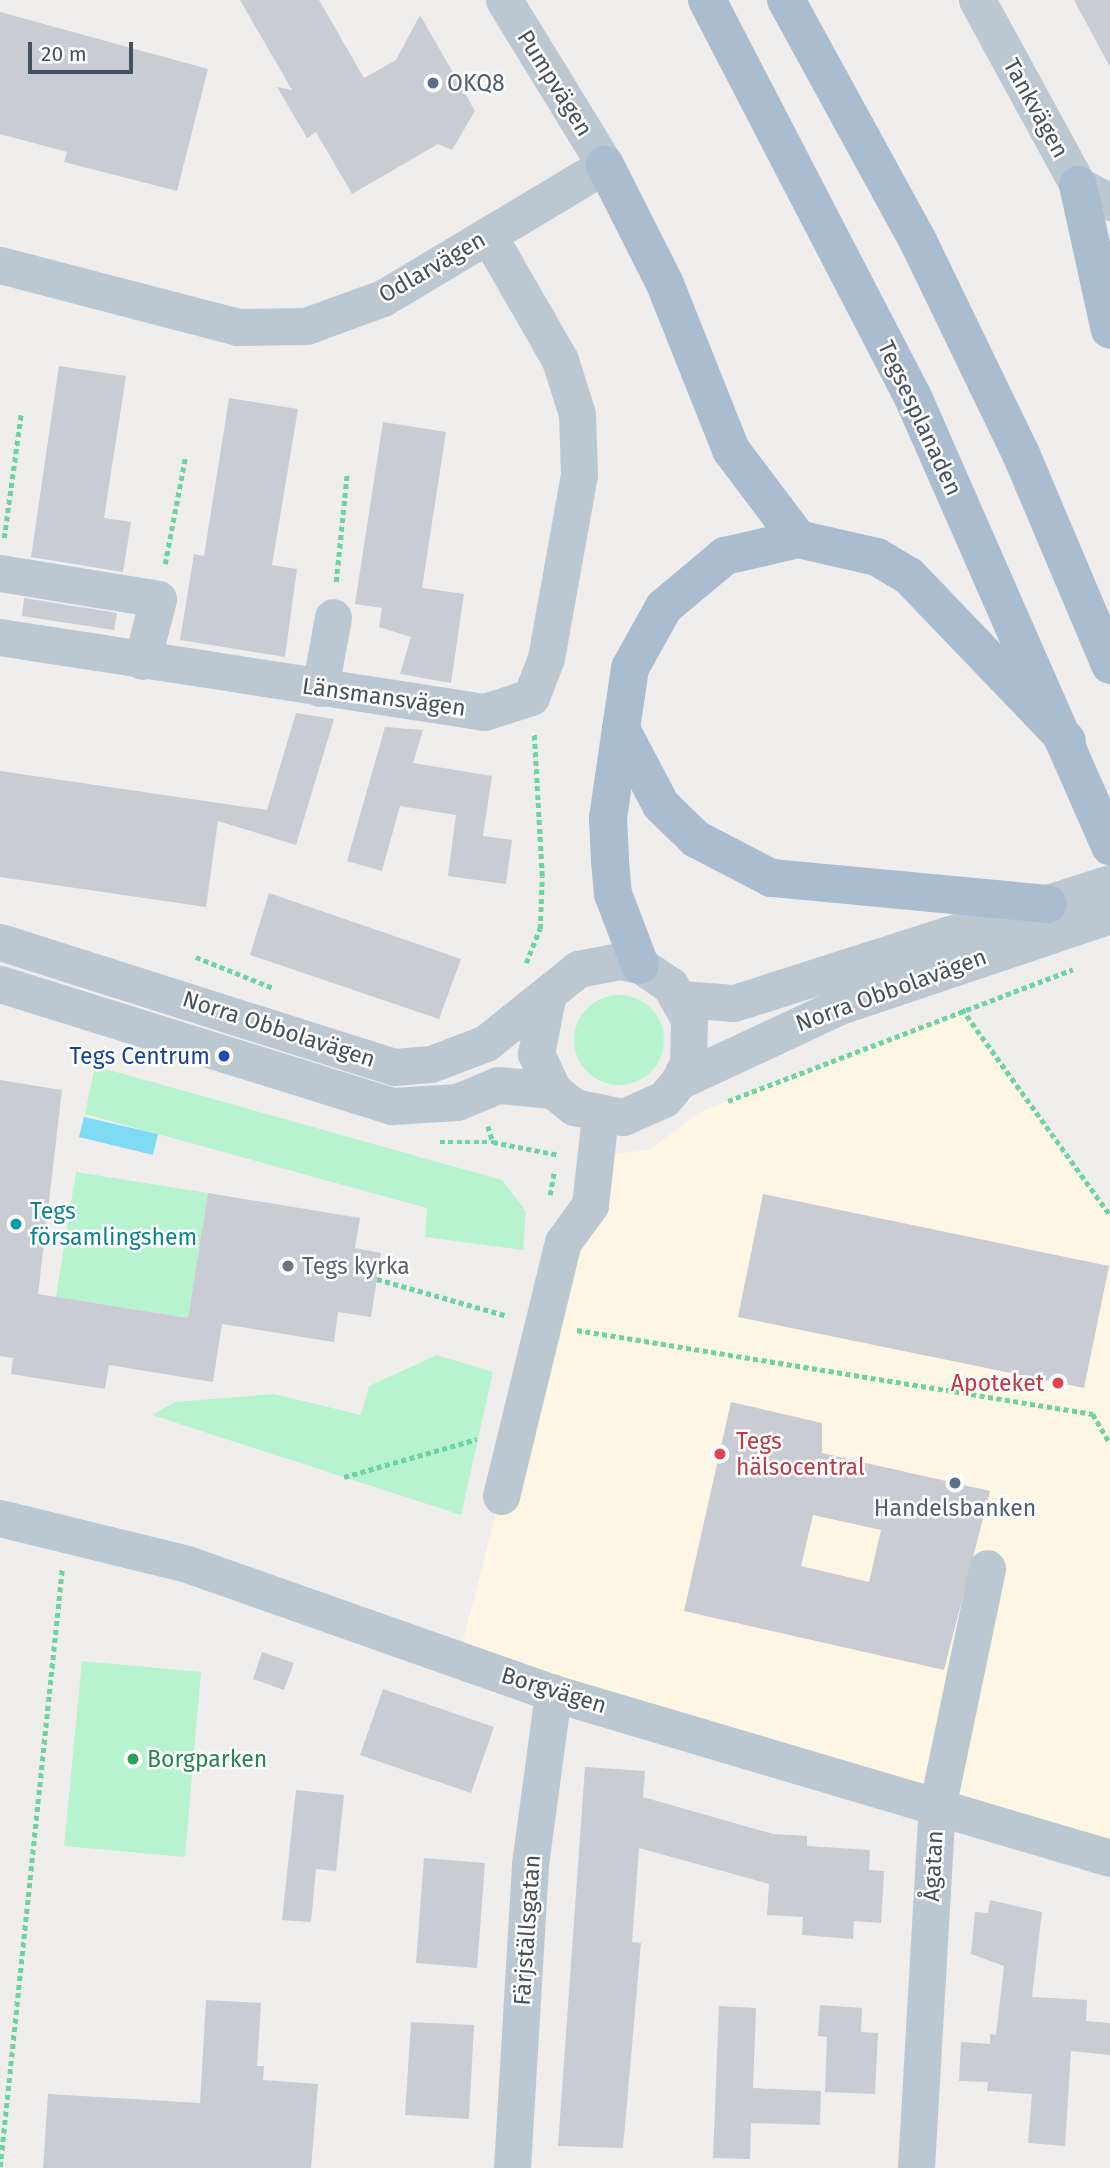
<!DOCTYPE html>
<meta charset="utf-8">
<style>
body{margin:0}
#map{position:relative;width:1110px;height:2168px;overflow:hidden;background:#f0eded;font-family:"Fira Sans",sans-serif}
div>[style]{position:absolute}
.commercial>*{inset:0;background:#fdf6e4}
.green>*{inset:0;background:#b7f3cf}
.round{border-radius:50%}
.water>*{inset:0;background:#7fdaf4}
.building>*{inset:0;background:#c9ccd3}
.path>*{height:4.5px;margin-top:-2.25px;transform-origin:0;background:repeating-linear-gradient(90deg,#6cd4a2 0 5px,transparent 0 8.5px)}
.minor>*{height:37px;margin:-18.5px;padding:0 18.5px;transform-origin:18.5px;border-radius:18.5px;background:#bcc8d1}
.major>*{height:38px;margin:-19px;padding:0 19px;transform-origin:19px;border-radius:19px;background:#aabccf}
.dots>*{width:19px;height:19px;translate:-50% -50%;box-sizing:border-box;border:4px solid #fff;border-radius:50%}
span{translate:-50% -50%;white-space:nowrap;text-align:center;line-height:1.15;-webkit-text-stroke:5px #fff;paint-order:stroke}
.service-label{font-size:23px;color:#4e5e75}
.left{translate:0 -50%;text-align:left}
.street-label{font-size:23px;color:#44505c}
.transit-label{font-size:23px;color:#164399}
.right{translate:-100% -50%;text-align:right}
.culture-label{font-size:23px;color:#0d838f}
.worship-label{font-size:23px;color:#5b616d}
.health-label{font-size:23px;color:#be3a42}
.leisure-label{font-size:23px;color:#27864d}
.scale{position:absolute;left:28px;top:42px;width:105px;height:32px;box-sizing:border-box;border:4px solid #44505c;border-top:0;padding-left:9px;font-size:21px;line-height:24px;white-space:nowrap;color:#44505c;-webkit-text-stroke:5px #fff;paint-order:stroke}
</style>
<div id="map">
<div class="commercial">
<div style="clip-path:polygon(962px 1009px,1110px 1215px,1110px 1858px,458px 1660px,518px 1428px,600px 1155px,649px 1150px,700px 1112px)"></div>
</div>
<div class="green">
<div class="round" style="left:574px;top:995px;width:90px;height:90px"></div>
<div style="clip-path:polygon(95px 1066px,502px 1180px,526px 1211px,523px 1250px,425px 1237px,427px 1208px,85px 1114px)"></div>
<div style="clip-path:polygon(76px 1172px,208px 1193px,188px 1318px,56px 1297px)"></div>
<div style="clip-path:polygon(437px 1355px,493px 1372px,461px 1515px,152px 1415px,175px 1402px,274px 1394px,361px 1415px,369px 1386px)"></div>
<div style="clip-path:polygon(82px 1661px,201px 1672px,185px 1857px,64px 1846px)"></div>
</div>
<div class="water">
<div style="clip-path:polygon(84px 1117px,158px 1134px,153px 1155px,79px 1137px)"></div>
</div>
<div class="building">
<div style="clip-path:polygon(240px 0,319px 0,364px 78px,396px 60px,420px 15px,475px 111px,452px 150px,438px 144px,352px 194px,316px 132px,307px 138px,277px 87px,292px 90px)"></div>
<div style="clip-path:polygon(1074px 0,1110px 0,1110px 67px)"></div>
<div style="clip-path:polygon(0 12px,208px 69px,177px 191px,64px 162px,67px 152px,0 134px)"></div>
<div style="clip-path:polygon(59px 366px,126px 376px,104px 518px,131px 522px,123px 572px,31px 557px)"></div>
<div style="clip-path:polygon(229px 398px,298px 409px,272px 565px,297px 569px,285px 657px,180px 640px,194px 554px,204px 556px)"></div>
<div style="clip-path:polygon(383px 422px,446px 432px,422px 588px,464px 594px,451px 683px,400px 674px,411px 637px,379px 627px,382px 608px,355px 604px)"></div>
<div style="clip-path:polygon(24px 598px,117px 613px,114px 630px,22px 616px)"></div>
<div style="clip-path:polygon(296px 713px,334px 719px,296px 845px,218px 821px,206px 907px,0 877px,0 771px,267px 810px)"></div>
<div style="clip-path:polygon(385px 727px,423px 730px,413px 763px,492px 776px,483px 836px,512px 840px,506px 884px,448px 876px,456px 815px,400px 806px,382px 871px,347px 861px)"></div>
<div style="clip-path:polygon(269px 893px,461px 959px,439px 1019px,250px 955px)"></div>
<div style="clip-path:polygon(0 1080px,62px 1090px,38px 1294px,188px 1318px,208px 1193px,360px 1218px,355px 1248px,381px 1253px,371px 1317px,338px 1312px,334px 1342px,222px 1324px,213px 1382px,109px 1365px,105px 1389px,11px 1374px,13px 1358px,0 1356px)"></div>
<div style="clip-path:polygon(763px 1194px,1109px 1266px,1084px 1388px,738px 1317px)"></div>
<div style="clip-path:polygon(evenodd,731px 1402px,822px 1423px,822px 1453px,990px 1491px,944px 1670px,684px 1611px,731px 1402px,813px 1515px,881px 1530px,869px 1582px,801px 1566px,813px 1515px)"></div>
<div style="clip-path:polygon(262px 1652px,294px 1663px,284px 1690px,253px 1679px)"></div>
<div style="clip-path:polygon(383px 1689px,494px 1727px,471px 1793px,360px 1755px)"></div>
<div style="clip-path:polygon(585px 1767px,645px 1771px,643px 1797px,773px 1834px,807px 1836px,807px 1846px,870px 1850px,869px 1870px,884px 1871px,881px 1923px,854px 1921px,853px 1939px,802px 1935px,803px 1917px,767px 1915px,769px 1884px,639px 1848px,632px 1942px,641px 1943px,623px 2148px,558px 2146px)"></div>
<div style="clip-path:polygon(296px 1790px,344px 1795px,336px 1871px,316px 1869px,311px 1922px,282px 1920px)"></div>
<div style="clip-path:polygon(424px 1858px,485px 1863px,477px 1968px,416px 1963px)"></div>
<div style="clip-path:polygon(990px 1900px,1042px 1912px,1032px 1997px,1087px 2000px,1086px 2021px,1110px 2023px,1110px 2055px,1071px 2051px,1065px 2146px,1028px 2143px,1032px 2094px,987px 2091px,988px 2082px,959px 2081px,961px 2042px,990px 2044px,990px 2034px,996px 2035px,1004px 1966px,971px 1954px,975px 1912px,988px 1913px)"></div>
<div style="clip-path:polygon(206px 2000px,261px 2003px,257px 2066px,264px 2066px,263px 2080px,318px 2084px,311px 2168px,43px 2168px,48px 2094px,200px 2103px)"></div>
<div style="clip-path:polygon(820px 2005px,862px 2008px,861px 2032px,878px 2033px,875px 2094px,825px 2092px,827px 2037px,818px 2036px)"></div>
<div style="clip-path:polygon(719px 2006px,756px 2008px,753px 2088px,821px 2091px,820px 2125px,751px 2123px,750px 2159px,713px 2158px)"></div>
<div style="clip-path:polygon(411px 2022px,474px 2025px,469px 2119px,405px 2115px)"></div>
</div>
<div class="path">
<div style="left:4px;top:538px;width:125px;rotate:-82.2deg"></div>
<div style="left:165px;top:564px;width:108px;rotate:-79.3deg"></div>
<div style="left:336px;top:582px;width:110px;rotate:-84.2deg"></div>
<div style="left:196px;top:957px;width:83px;rotate:21.9deg"></div>
<div style="left:526px;top:963px;width:37px;rotate:-68deg"></div>
<div style="left:540px;top:929px;width:53px;rotate:-87.8deg"></div>
<div style="left:542px;top:876px;width:142px;rotate:-93.2deg"></div>
<div style="left:962px;top:1009px;width:254px;rotate:54.3deg"></div>
<div style="left:728px;top:1101px;width:369px;rotate:-20.9deg"></div>
<div style="left:488px;top:1126px;width:17px;rotate:73deg"></div>
<div style="left:440px;top:1142px;width:53px"></div>
<div style="left:493px;top:1142px;width:67px;rotate:11.1deg"></div>
<div style="left:550px;top:1195px;width:22px;rotate:-80deg"></div>
<div style="left:377px;top:1279px;width:136px;rotate:15.8deg"></div>
<div style="left:577px;top:1330px;width:523px;rotate:9.25deg"></div>
<div style="left:1093px;top:1414px;width:34px;rotate:60deg"></div>
<div style="left:344px;top:1477px;width:138px;rotate:-15.9deg"></div>
<div style="left:0;top:2167px;width:601px;rotate:-84.08deg"></div>
</div>
<div class="minor">
<div style="left:977px;top:0;width:211px;rotate:61.4deg"></div>
<div style="left:1078px;top:185px;width:36px;rotate:28deg"></div>
<div style="left:0;top:265px;width:246px;rotate:14.6deg"></div>
<div style="left:238px;top:327px;width:68px;rotate:-0.8deg"></div>
<div style="left:306px;top:326px;width:82px;rotate:-20deg"></div>
<div style="left:383px;top:298px;width:259px;rotate:-30.9deg"></div>
<div style="left:605px;top:165px;width:193px;rotate:-121.5deg"></div>
<div style="left:0;top:573px;width:160px;rotate:9.3deg"></div>
<div style="left:158px;top:599px;width:64px;rotate:104.5deg"></div>
<div style="left:0;top:637px;width:490px;rotate:8.8deg"></div>
<div style="left:484px;top:712px;width:49px;rotate:-17.7deg"></div>
<div style="left:531px;top:697px;width:42px;rotate:-69deg"></div>
<div style="left:546px;top:658px;width:187px;rotate:-79.8deg"></div>
<div style="left:579px;top:474px;width:60px;rotate:-91.9deg"></div>
<div style="left:577px;top:414px;width:57px;rotate:-107.5deg"></div>
<div style="left:560px;top:360px;width:144px;rotate:-119.9deg"></div>
<div style="left:320px;top:688px;width:72px;rotate:-79.6deg"></div>
<div style="left:0;top:942px;width:414px;rotate:17.6deg"></div>
<div style="left:395px;top:1067px;width:36px;rotate:-5deg"></div>
<div style="left:431px;top:1064px;width:59px;rotate:-20.9deg"></div>
<div style="left:486px;top:1043px;width:118px;rotate:-38.8deg"></div>
<div style="left:578px;top:969px;width:42px;rotate:-11deg"></div>
<div style="left:619px;top:961px;width:21px;rotate:11deg"></div>
<div style="left:640px;top:965px;width:36px;rotate:34deg"></div>
<div style="left:670px;top:985px;width:39px;rotate:61deg"></div>
<div style="left:689px;top:1019px;width:43px;rotate:91.3deg"></div>
<div style="left:688px;top:1062px;width:21px;rotate:115deg"></div>
<div style="left:679px;top:1081px;width:23px;rotate:130deg"></div>
<div style="left:664px;top:1099px;width:45px;rotate:156.3deg"></div>
<div style="left:623px;top:1117px;width:50px;rotate:-168.5deg"></div>
<div style="left:574px;top:1107px;width:27px;rotate:-141deg"></div>
<div style="left:553px;top:1090px;width:40px;rotate:-115deg"></div>
<div style="left:536px;top:1054px;width:57px;rotate:-78.9deg"></div>
<div style="left:0;top:984px;width:411px;rotate:17.3deg"></div>
<div style="left:392px;top:1106px;width:65px;rotate:-3.5deg"></div>
<div style="left:457px;top:1102px;width:44px;rotate:-22.5deg"></div>
<div style="left:498px;top:1085px;width:55px;rotate:5.2deg"></div>
<div style="left:680px;top:999px;width:54px;rotate:4.2deg"></div>
<div style="left:734px;top:1003px;width:395px;rotate:-17.7deg"></div>
<div style="left:679px;top:1081px;width:178px;rotate:-25deg"></div>
<div style="left:840px;top:1006px;width:285px;rotate:-18.6deg"></div>
<div style="left:501px;top:1496px;width:261px;rotate:-76.3deg"></div>
<div style="left:563px;top:1242px;width:46px;rotate:-53.9deg"></div>
<div style="left:590px;top:1205px;width:90px;rotate:-83.6deg"></div>
<div style="left:0;top:1518px;width:193px;rotate:13.8deg"></div>
<div style="left:187px;top:1564px;width:388px;rotate:19.4deg"></div>
<div style="left:553px;top:1693px;width:581px;rotate:16.5deg"></div>
<div style="left:512px;top:2168px;width:305px;rotate:-86.6deg"></div>
<div style="left:530px;top:1864px;width:173px;rotate:-82.3deg"></div>
<div style="left:916px;top:2168px;width:361px;rotate:-86.7deg"></div>
<div style="left:937px;top:1808px;width:245px;rotate:-78.2deg"></div>
</div>
<div class="major">
<div style="left:707px;top:0;width:445px;rotate:62.6deg"></div>
<div style="left:912px;top:395px;width:493px;rotate:66.3deg"></div>
<div style="left:786px;top:0;width:275px;rotate:61.3deg"></div>
<div style="left:918px;top:241px;width:237px;rotate:64.2deg"></div>
<div style="left:1021px;top:454px;width:229px;rotate:67.1deg"></div>
<div style="left:605px;top:165px;width:133px;rotate:63.2deg"></div>
<div style="left:665px;top:284px;width:179px;rotate:68.3deg"></div>
<div style="left:731px;top:450px;width:111px;rotate:53deg"></div>
<div style="left:1078px;top:185px;width:148px;rotate:77.6deg"></div>
<div style="left:621px;top:729px;width:90px;rotate:98.3deg"></div>
<div style="left:608px;top:818px;width:43px;rotate:87.3deg"></div>
<div style="left:610px;top:861px;width:33px;rotate:85deg"></div>
<div style="left:613px;top:894px;width:76px;rotate:69.2deg"></div>
<div style="left:1048px;top:904px;width:278px;rotate:-174.6deg"></div>
<div style="left:771px;top:878px;width:85px;rotate:-152.5deg"></div>
<div style="left:696px;top:839px;width:49px;rotate:-135.8deg"></div>
<div style="left:661px;top:805px;width:86px;rotate:-117.8deg"></div>
<div style="left:621px;top:729px;width:62px;rotate:-81.6deg"></div>
<div style="left:630px;top:668px;width:70px;rotate:-60.9deg"></div>
<div style="left:664px;top:607px;width:80px;rotate:-39.9deg"></div>
<div style="left:725px;top:556px;width:75px;rotate:-13.1deg"></div>
<div style="left:798px;top:539px;width:81px;rotate:12.8deg"></div>
<div style="left:877px;top:557px;width:37px;rotate:31deg"></div>
<div style="left:909px;top:576px;width:228px;rotate:46.2deg"></div>
</div>
<div class="dots">
<div style="left:433px;top:83px;background:#5c6f8a"></div>
<div style="left:224px;top:1056px;background:#1a4fb4"></div>
<div style="left:16px;top:1224px;background:#0f9aa8"></div>
<div style="left:288px;top:1266px;background:#6b7280"></div>
<div style="left:1058px;top:1383px;background:#e0444e"></div>
<div style="left:720px;top:1454px;background:#e0444e"></div>
<div style="left:955px;top:1483px;background:#5c6f8a"></div>
<div style="left:133px;top:1759px;background:#2e9e5b"></div>
</div>
<div class="service-label">
<span class="left" style="left:447px;top:83px">OKQ8</span>
<span style="left:955px;top:1508px">Handelsbanken</span>
</div>
<div class="street-label">
<span style="left:555px;top:83px;rotate:58deg">Pumpvägen</span>
<span style="left:1036px;top:108px;rotate:61deg">Tankvägen</span>
<span style="left:432px;top:267px;rotate:-30deg">Odlarvägen</span>
<span style="left:920px;top:418px;rotate:65deg">Tegsesplanaden</span>
<span style="left:384px;top:697px;rotate:8deg">Länsmansvägen</span>
<span style="left:891px;top:990px;rotate:-20deg">Norra Obbolavägen</span>
<span style="left:279px;top:1029px;rotate:18deg">Norra Obbolavägen</span>
<span style="left:554px;top:1690px;rotate:17deg">Borgvägen</span>
<span style="left:933px;top:1866px;rotate:-87deg">Ågatan</span>
<span style="left:527px;top:1930px;rotate:-86deg">Färjställsgatan</span>
</div>
<div class="transit-label">
<span class="right" style="left:210px;top:1056px">Tegs Centrum</span>
</div>
<div class="culture-label">
<span class="left" style="left:30px;top:1224px">Tegs<br>församlingshem</span>
</div>
<div class="worship-label">
<span class="left" style="left:302px;top:1266px">Tegs kyrka</span>
</div>
<div class="health-label">
<span class="right" style="left:1044px;top:1383px">Apoteket</span>
<span class="left" style="left:736px;top:1454px">Tegs<br>hälsocentral</span>
</div>
<div class="leisure-label">
<span class="left" style="left:147px;top:1759px">Borgparken</span>
</div>
<div class="scale">20 m</div>
</div>
